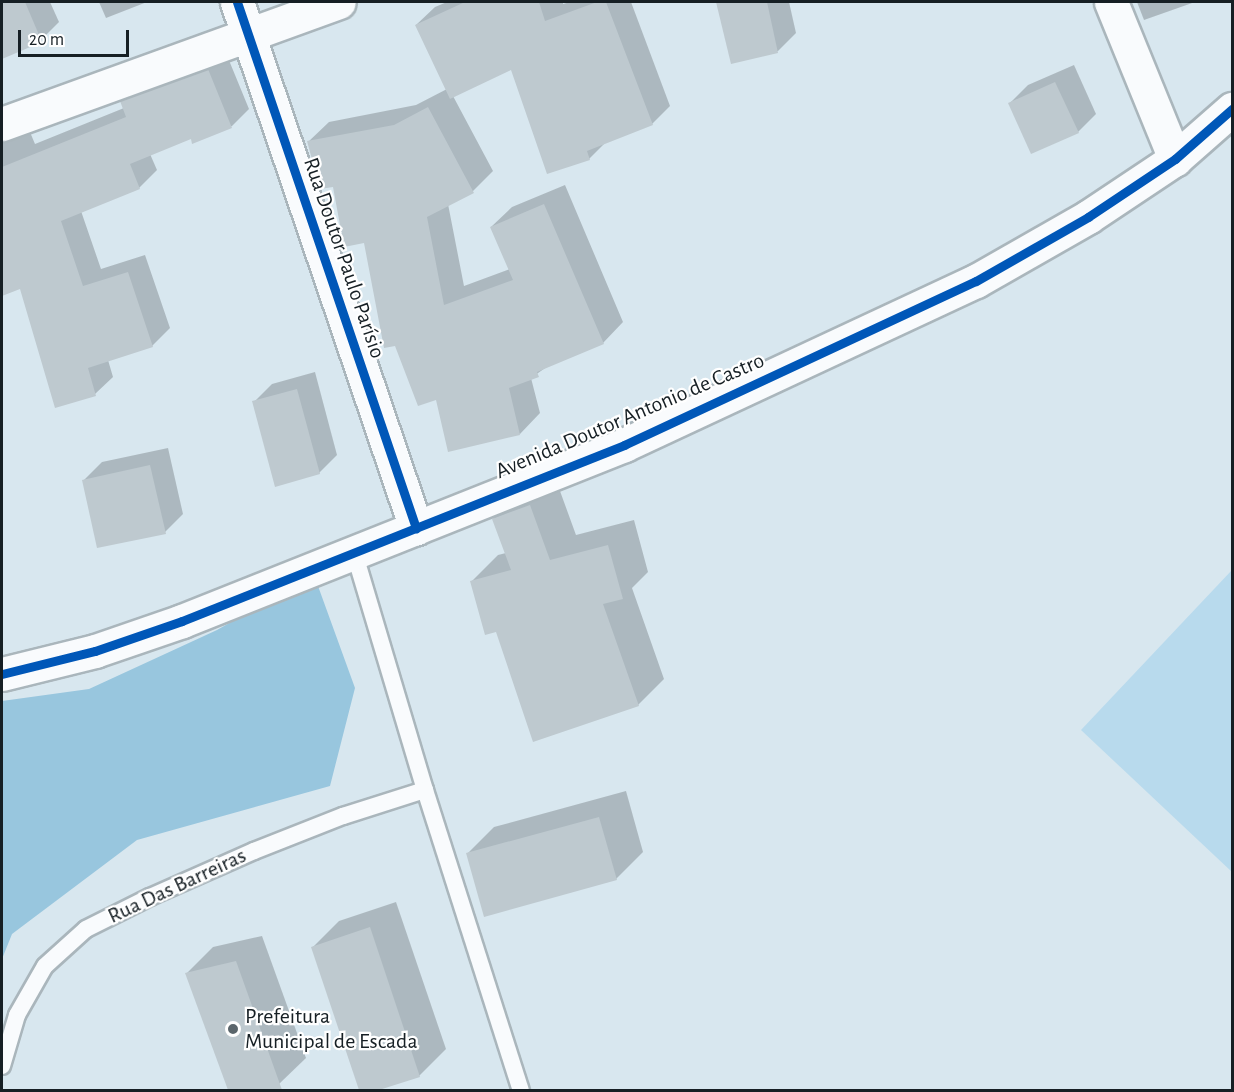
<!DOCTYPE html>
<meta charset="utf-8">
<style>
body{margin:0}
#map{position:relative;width:1234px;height:1092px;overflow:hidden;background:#d8e7ef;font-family:"Alegreya Sans",sans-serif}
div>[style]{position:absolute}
.green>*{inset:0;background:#b8daed}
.forest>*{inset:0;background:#98c6de}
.shadow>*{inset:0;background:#0003}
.building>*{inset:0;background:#bec9cf}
.roads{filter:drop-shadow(2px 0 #aab6bc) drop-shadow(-2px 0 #aab6bc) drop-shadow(0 2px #aab6bc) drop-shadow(0 -2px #aab6bc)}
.service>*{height:16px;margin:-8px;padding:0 8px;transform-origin:8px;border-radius:8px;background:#f9fbfd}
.minor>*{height:33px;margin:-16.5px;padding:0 16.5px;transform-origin:16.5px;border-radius:16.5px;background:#f9fbfd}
.cycleway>*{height:9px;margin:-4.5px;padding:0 4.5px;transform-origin:4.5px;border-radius:4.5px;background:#0057b8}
.dots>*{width:16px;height:16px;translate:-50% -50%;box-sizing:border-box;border:3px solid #fff;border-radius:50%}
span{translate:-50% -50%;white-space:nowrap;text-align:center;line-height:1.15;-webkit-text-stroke:4.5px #fff;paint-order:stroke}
.street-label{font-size:22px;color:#161f24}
.poi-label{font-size:22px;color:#161f24}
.left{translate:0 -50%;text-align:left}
.frame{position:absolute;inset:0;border:3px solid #161f24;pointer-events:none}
.scale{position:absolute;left:18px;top:30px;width:111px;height:27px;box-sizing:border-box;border:3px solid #161f24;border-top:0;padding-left:8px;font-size:18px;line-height:21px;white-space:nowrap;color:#161f24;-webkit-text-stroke:4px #fff;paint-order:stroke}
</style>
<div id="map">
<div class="green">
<div style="clip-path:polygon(1232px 570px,1232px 872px,1081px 730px)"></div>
</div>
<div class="forest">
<div style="clip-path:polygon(314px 575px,355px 688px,330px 786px,137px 840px,12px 934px,2px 959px,2px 701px,89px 689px,217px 630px)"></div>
</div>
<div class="shadow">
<div style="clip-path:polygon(2px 2px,50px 2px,59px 22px,41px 40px,3px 57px)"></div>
<div style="clip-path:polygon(99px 2px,147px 2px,106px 18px)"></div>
<div style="clip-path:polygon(447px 2px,563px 2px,563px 4px,570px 2px,631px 2px,670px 106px,652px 124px,606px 142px,589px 159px,512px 68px,453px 96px,493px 171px,473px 191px,448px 204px,464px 286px,510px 269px,491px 227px,512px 207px,565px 185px,623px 322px,603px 343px,548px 366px,531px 378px,540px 413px,520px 434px,437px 398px,365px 242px,308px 142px,329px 122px,416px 105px,447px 89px,416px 25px,435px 7px)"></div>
<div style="clip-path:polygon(718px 2px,789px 2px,796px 33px,778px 51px,732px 62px)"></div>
<div style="clip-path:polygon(1137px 2px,1195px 2px,1144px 20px)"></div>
<div style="clip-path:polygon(226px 53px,249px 109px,232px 126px,193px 142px,191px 137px,150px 154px,157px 170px,139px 188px,81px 211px,101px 269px,145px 255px,170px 328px,152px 346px,108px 360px,113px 377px,95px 394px,21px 287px,6px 292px,2px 279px,2px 135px,27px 125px,35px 144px,124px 108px,122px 102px,139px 84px)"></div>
<div style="clip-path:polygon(1074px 65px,1096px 114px,1078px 132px,1010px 103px,1028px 85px)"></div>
<div style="clip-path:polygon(315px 372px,337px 455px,319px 473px,254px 402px,272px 384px)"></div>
<div style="clip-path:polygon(168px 448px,183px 514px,165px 532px,84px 480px,102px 462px)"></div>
<div style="clip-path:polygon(556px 480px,576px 535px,634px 520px,648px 572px,632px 588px,664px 679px,638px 705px,497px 631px,472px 581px,498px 555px,506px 553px,493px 519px,519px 493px)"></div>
<div style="clip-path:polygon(626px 791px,643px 852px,616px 879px,468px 853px,494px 827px)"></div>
<div style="clip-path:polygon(396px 902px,446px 1049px,419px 1076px,374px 1090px,361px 1090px,313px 947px,339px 921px)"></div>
<div style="clip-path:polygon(262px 936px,306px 1058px,279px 1084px,262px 1090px,229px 1090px,187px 973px,213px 947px)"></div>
</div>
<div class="building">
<div style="clip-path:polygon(2px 2px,25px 2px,42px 42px,2px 59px)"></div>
<div style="clip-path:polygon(465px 2px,539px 2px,545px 21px,597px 2px,606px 2px,653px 125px,587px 151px,590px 160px,547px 174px,511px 70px,450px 99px,415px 25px)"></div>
<div style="clip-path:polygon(716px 2px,767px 2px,778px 53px,731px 64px)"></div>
<div style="clip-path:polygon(208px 69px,232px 128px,192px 144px,191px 139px,130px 164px,140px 189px,61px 221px,83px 286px,128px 272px,153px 347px,88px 368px,96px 396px,55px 408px,20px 289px,2px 296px,2px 167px,126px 117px,120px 101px)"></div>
<div style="clip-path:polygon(1055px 82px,1079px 133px,1031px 154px,1008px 103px)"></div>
<div style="clip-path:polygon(428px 107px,474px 193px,427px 217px,444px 305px,513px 280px,490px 227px,544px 204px,604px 344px,537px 372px,539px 377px,509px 388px,520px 435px,448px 452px,436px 400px,418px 406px,395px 346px,384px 348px,364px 243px,344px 247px,333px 187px,320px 189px,307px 141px,394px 125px)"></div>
<div style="clip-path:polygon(297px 389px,320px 474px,275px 487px,252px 401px)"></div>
<div style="clip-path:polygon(150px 465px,166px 534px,97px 548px,82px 480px)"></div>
<div style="clip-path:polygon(530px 505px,550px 560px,608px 545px,623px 599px,603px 604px,639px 706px,533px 742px,496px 632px,485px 635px,470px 581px,511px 570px,492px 519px)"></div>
<div style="clip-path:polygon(599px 817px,617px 880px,484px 917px,466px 853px)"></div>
<div style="clip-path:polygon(370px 927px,420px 1077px,379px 1090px,359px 1090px,311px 947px)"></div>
<div style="clip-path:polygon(236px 961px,282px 1090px,228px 1090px,185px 973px)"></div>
</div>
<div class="roads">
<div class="service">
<div style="left:354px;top:552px;width:248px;rotate:73.4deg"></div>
<div style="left:425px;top:790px;width:315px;rotate:72.3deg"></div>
<div style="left:2px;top:1066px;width:53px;rotate:-73.6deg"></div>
<div style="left:17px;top:1015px;width:56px;rotate:-60.3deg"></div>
<div style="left:45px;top:966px;width:55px;rotate:-42.1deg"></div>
<div style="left:86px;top:929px;width:72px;rotate:-26.6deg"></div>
<div style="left:150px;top:897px;width:114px;rotate:-23.9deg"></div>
<div style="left:254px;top:851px;width:96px;rotate:-21.5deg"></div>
<div style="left:343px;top:816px;width:86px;rotate:-17.6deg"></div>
</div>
<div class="minor">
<div style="left:237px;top:2px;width:556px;rotate:71.21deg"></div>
<div style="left:1111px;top:2px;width:170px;rotate:67.8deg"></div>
<div style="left:2px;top:124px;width:358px;rotate:-19.9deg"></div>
<div style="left:2px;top:674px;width:96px;rotate:-13.9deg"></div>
<div style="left:95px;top:651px;width:92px;rotate:-19deg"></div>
<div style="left:182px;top:621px;width:476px;rotate:-21.7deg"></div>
<div style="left:624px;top:445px;width:388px;rotate:-25deg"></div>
<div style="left:976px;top:281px;width:129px;rotate:-29.7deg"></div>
<div style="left:1088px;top:217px;width:105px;rotate:-33.7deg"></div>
<div style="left:1175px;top:159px;width:76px;rotate:-41.3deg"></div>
</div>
</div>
<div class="cycleway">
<div style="left:237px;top:2px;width:556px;rotate:71.21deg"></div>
<div style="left:2px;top:674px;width:96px;rotate:-13.9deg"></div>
<div style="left:95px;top:651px;width:92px;rotate:-19deg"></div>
<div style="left:182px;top:621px;width:476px;rotate:-21.7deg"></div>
<div style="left:624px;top:445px;width:388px;rotate:-25deg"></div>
<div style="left:976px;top:281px;width:129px;rotate:-29.7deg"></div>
<div style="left:1088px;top:217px;width:105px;rotate:-33.7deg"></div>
<div style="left:1175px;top:159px;width:76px;rotate:-41.3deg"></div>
</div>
<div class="dots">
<div style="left:233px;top:1029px;background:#5a656b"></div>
</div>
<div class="street-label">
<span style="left:344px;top:258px;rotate:71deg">Rua Doutor Paulo Parísio</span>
<span style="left:630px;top:416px;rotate:-23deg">Avenida Doutor Antonio de Castro</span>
<span style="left:177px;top:886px;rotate:-25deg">Rua Das Barreiras</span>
</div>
<div class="poi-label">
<span class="left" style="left:245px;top:1029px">Prefeitura<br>Municipal de Escada</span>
</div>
<div class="frame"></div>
<div class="scale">20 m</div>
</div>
